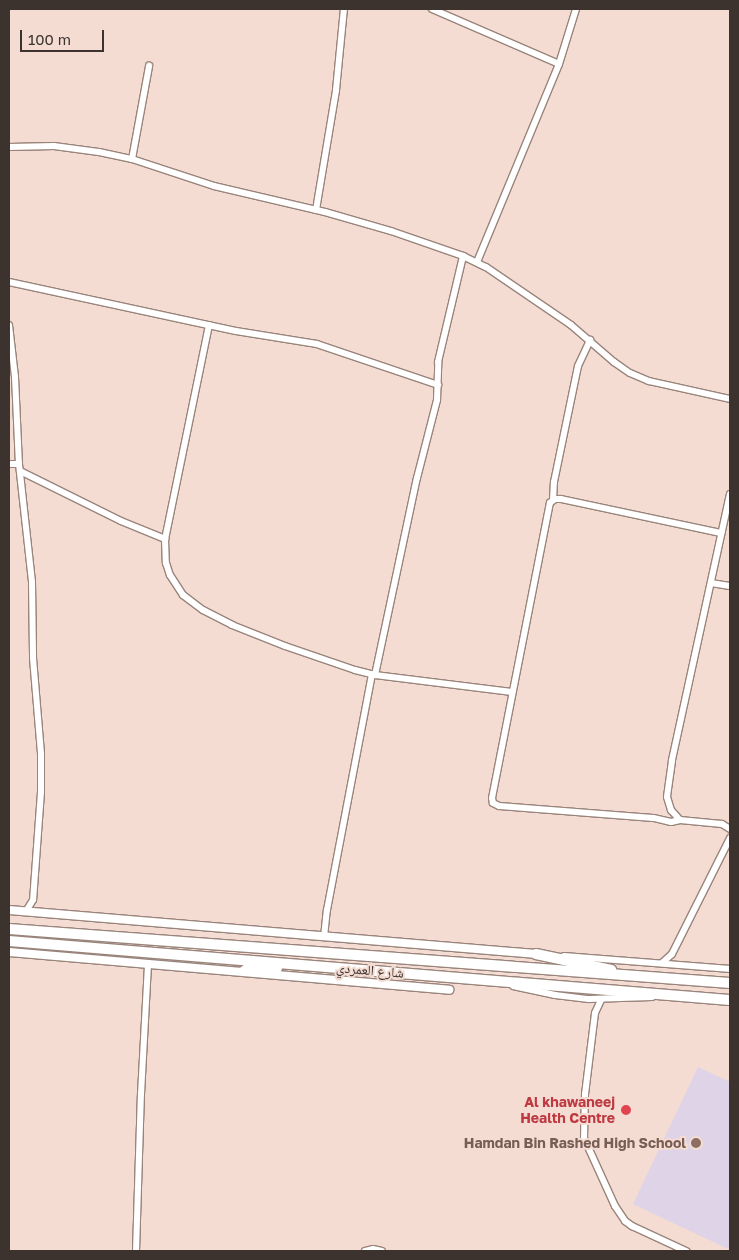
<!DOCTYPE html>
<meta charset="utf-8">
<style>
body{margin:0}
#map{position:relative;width:739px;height:1260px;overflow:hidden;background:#f4dcd3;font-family:"Golos Text","Noto Naskh Arabic",sans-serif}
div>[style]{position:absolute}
.education>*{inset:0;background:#dfd3e7}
.roads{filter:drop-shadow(1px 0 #99847b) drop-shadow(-1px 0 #99847b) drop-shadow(0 1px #99847b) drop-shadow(0 -1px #99847b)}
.minor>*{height:6px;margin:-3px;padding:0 3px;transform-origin:3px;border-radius:3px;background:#fff}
.tertiary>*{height:8px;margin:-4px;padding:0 4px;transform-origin:4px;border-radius:4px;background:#fff}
.primary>*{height:10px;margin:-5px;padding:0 5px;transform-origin:5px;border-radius:5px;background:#fff}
.dots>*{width:14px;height:14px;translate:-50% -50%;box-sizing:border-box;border:2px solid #f4dcd3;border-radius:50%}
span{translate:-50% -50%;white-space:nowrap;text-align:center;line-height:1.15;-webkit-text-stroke:4px #f4dcd3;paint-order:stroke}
.street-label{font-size:14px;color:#3c332f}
.health-label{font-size:14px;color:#be3a42;font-weight:700}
.right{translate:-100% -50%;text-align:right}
.education-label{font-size:14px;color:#785e54;font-weight:700}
.frame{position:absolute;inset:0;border:10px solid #3c332f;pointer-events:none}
.scale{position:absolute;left:20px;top:30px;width:84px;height:22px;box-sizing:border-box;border:2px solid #3c332f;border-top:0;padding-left:6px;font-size:15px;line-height:18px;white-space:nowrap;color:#3c332f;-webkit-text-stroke:4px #f4dcd3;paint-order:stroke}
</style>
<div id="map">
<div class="education">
<div style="clip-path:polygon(698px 1067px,730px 1082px,730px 1244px,728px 1249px,633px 1204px)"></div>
</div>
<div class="roads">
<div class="minor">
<div style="left:432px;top:9px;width:138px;rotate:23.4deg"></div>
<div style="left:9px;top:147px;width:45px;rotate:-1.3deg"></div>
<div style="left:54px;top:146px;width:45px;rotate:7.6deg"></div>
<div style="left:99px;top:152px;width:34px;rotate:12deg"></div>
<div style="left:132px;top:159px;width:86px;rotate:18.2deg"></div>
<div style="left:214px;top:186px;width:114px;rotate:13.2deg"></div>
<div style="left:325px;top:212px;width:69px;rotate:16.1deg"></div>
<div style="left:391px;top:231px;width:76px;rotate:19.1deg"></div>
<div style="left:463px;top:256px;width:25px;rotate:26deg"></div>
<div style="left:486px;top:267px;width:103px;rotate:34.3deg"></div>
<div style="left:571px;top:325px;width:57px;rotate:40.7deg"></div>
<div style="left:614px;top:362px;width:19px;rotate:35deg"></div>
<div style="left:630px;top:373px;width:21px;rotate:23deg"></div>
<div style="left:649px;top:381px;width:83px;rotate:12.5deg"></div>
<div style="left:132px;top:159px;width:95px;rotate:-79.6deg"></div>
<div style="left:316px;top:210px;width:122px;rotate:-80.5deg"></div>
<div style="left:336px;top:90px;width:81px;rotate:-84.4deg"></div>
<div style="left:477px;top:262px;width:214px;rotate:-67.5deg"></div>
<div style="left:559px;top:64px;width:58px;rotate:-72.8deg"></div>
<div style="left:9px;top:282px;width:232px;rotate:12.2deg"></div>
<div style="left:236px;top:331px;width:82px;rotate:9.1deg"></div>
<div style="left:317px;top:344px;width:128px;rotate:18.7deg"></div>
<div style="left:9px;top:325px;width:52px;rotate:83.4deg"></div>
<div style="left:15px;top:377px;width:87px;rotate:87.4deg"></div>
<div style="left:19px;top:464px;width:119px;rotate:83.7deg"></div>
<div style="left:32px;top:582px;width:76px;rotate:89.2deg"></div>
<div style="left:33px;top:658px;width:96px;rotate:85.2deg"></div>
<div style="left:41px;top:754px;width:38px;rotate:90deg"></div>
<div style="left:41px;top:792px;width:108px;rotate:94.2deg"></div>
<div style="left:33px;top:900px;width:13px;rotate:122deg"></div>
<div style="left:209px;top:325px;width:218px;rotate:101.6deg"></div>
<div style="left:165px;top:539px;width:24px;rotate:88deg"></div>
<div style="left:166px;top:563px;width:13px;rotate:72deg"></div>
<div style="left:170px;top:575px;width:24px;rotate:57deg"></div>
<div style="left:183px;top:595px;width:25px;rotate:37deg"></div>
<div style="left:203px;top:610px;width:33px;rotate:27deg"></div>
<div style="left:232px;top:625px;width:57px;rotate:21.6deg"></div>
<div style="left:285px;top:646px;width:74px;rotate:18.9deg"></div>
<div style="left:355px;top:670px;width:21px;rotate:14deg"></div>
<div style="left:375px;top:675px;width:138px;rotate:7.1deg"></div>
<div style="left:9px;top:464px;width:10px"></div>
<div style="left:20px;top:471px;width:113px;rotate:26.3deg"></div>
<div style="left:121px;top:521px;width:48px;rotate:22.2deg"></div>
<div style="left:730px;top:494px;width:273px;rotate:102.3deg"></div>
<div style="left:672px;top:761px;width:36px;rotate:98deg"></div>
<div style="left:667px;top:797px;width:14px;rotate:73deg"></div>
<div style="left:671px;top:810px;width:13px;rotate:48deg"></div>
<div style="left:680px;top:820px;width:42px;rotate:5.4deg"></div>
<div style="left:722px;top:824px;width:9px;rotate:32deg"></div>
<div style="left:553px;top:500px;width:18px;rotate:-87deg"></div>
<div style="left:554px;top:482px;width:118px;rotate:-78.3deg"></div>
<div style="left:578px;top:366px;width:29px;rotate:-65deg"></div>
<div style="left:711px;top:583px;width:19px;rotate:9deg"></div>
<div style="left:375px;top:675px;width:201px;rotate:-78deg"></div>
<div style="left:417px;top:478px;width:81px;rotate:-75.6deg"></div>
<div style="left:437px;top:400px;width:38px;rotate:-88deg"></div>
<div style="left:438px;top:362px;width:109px;rotate:-76.7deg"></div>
<div style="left:680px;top:820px;width:9px;rotate:167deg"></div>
<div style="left:671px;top:822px;width:18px;rotate:-167deg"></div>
<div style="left:653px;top:818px;width:154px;rotate:-175.5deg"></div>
<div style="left:499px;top:806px;width:7px;rotate:-153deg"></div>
<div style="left:493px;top:803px;width:5px;rotate:-101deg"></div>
<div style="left:492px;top:798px;width:301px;rotate:-78.9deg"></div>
<div style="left:550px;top:503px;width:6px;rotate:-39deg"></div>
<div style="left:555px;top:499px;width:6px"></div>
<div style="left:561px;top:499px;width:164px;rotate:12deg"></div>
<div style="left:324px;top:937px;width:27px;rotate:-84deg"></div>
<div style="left:327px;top:910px;width:240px;rotate:-79.2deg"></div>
<div style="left:564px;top:956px;width:167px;rotate:4.5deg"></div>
<div style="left:662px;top:963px;width:13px;rotate:-42deg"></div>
<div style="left:672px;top:954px;width:130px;rotate:-63.4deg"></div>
<div style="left:513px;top:986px;width:43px;rotate:12.1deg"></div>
<div style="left:555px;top:995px;width:34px;rotate:7deg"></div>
<div style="left:589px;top:999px;width:63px;rotate:-1.8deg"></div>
<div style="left:601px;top:1000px;width:14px;rotate:115deg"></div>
<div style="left:595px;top:1013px;width:82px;rotate:97deg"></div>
<div style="left:585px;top:1094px;width:44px;rotate:91.3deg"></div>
<div style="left:584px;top:1138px;width:75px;rotate:65.5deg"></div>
<div style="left:615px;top:1206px;width:18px;rotate:56deg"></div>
<div style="left:625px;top:1221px;width:9px;rotate:36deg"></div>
<div style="left:632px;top:1226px;width:60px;rotate:24.8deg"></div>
<div style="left:136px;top:1251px;width:157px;rotate:-88.2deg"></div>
<div style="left:141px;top:1094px;width:131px;rotate:-86.9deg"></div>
<div style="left:365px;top:1251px;width:8px;rotate:-14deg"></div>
<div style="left:373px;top:1249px;width:9px;rotate:13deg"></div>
</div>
<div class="tertiary">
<div style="left:9px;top:910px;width:529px;rotate:4.77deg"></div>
<div style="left:9px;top:952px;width:442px;rotate:4.9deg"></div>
</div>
<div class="primary">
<div style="left:9px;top:929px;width:723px;rotate:4.28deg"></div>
<div style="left:9px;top:941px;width:723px;rotate:4.68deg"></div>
<div style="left:536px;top:954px;width:77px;rotate:12deg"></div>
<div style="left:244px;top:971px;width:6px;rotate:-31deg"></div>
<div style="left:249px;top:968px;width:28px"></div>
</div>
</div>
<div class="dots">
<div style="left:626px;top:1110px;background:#e0444e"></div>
<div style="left:696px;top:1143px;background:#8d6e63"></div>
</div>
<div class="street-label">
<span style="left:370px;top:970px;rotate:5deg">شارع العمردي</span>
</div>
<div class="health-label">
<span class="right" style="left:615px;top:1110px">Al khawaneej<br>Health Centre</span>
</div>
<div class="education-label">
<span class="right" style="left:686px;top:1143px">Hamdan Bin Rashed High School</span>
</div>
<div class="frame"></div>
<div class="scale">100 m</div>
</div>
